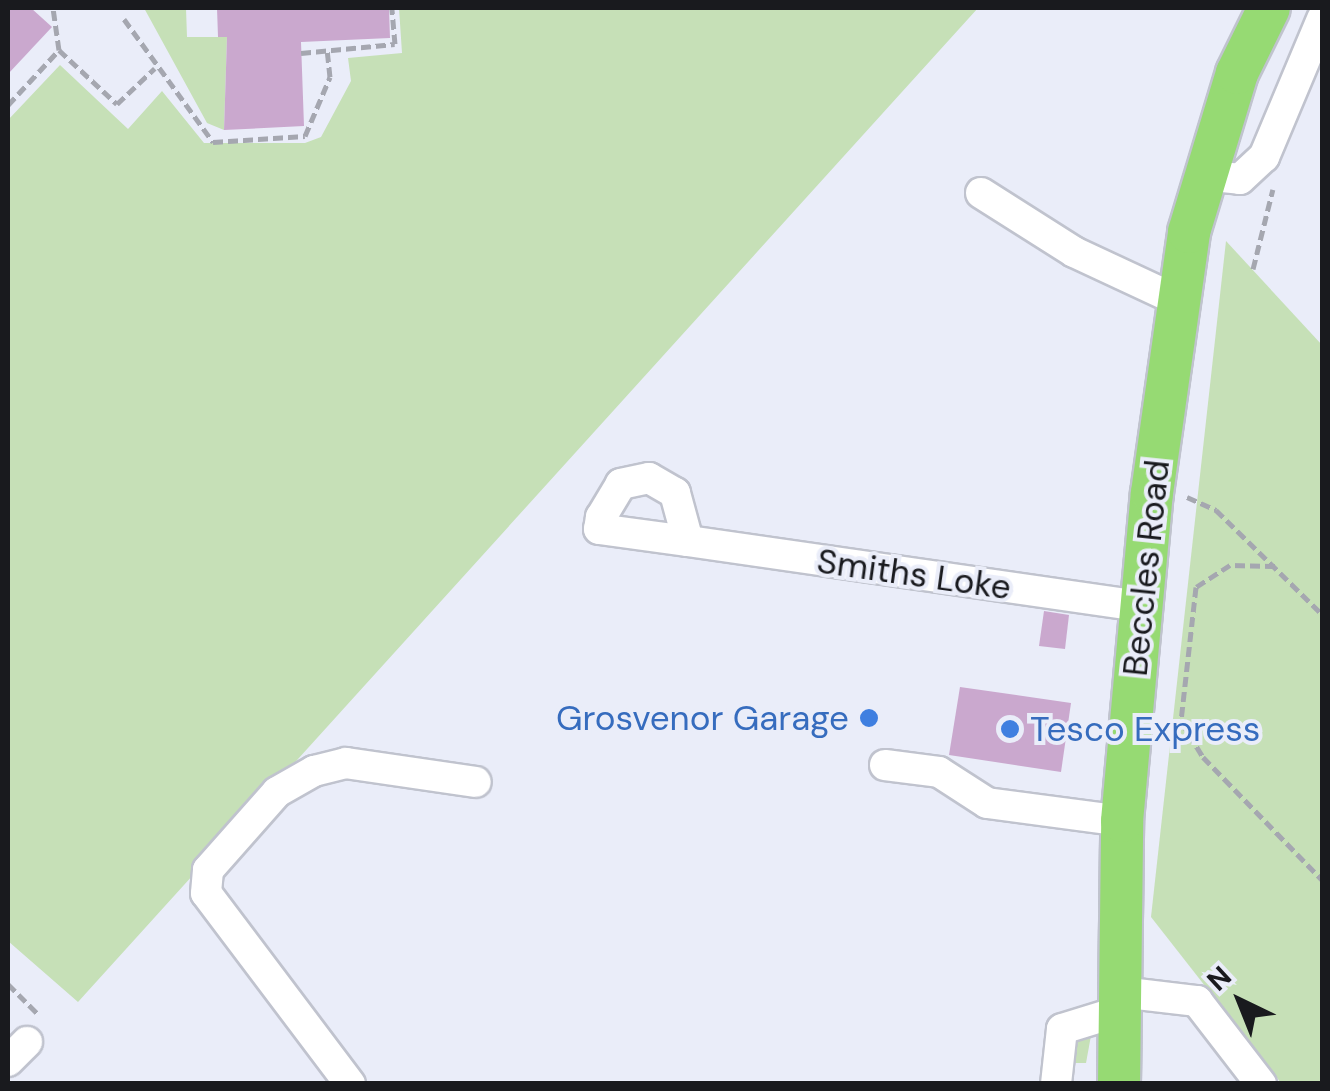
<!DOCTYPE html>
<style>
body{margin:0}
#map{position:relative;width:1330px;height:1091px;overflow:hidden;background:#eaedf9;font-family:"DM Sans",sans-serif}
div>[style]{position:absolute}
.green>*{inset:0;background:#c6e0b7}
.building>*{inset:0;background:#caa8ce}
.path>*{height:5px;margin-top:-2.5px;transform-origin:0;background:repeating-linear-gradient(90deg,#a5a7b0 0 10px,transparent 0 15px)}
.roads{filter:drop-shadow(2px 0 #c0c3ce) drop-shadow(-2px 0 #c0c3ce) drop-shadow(0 2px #c0c3ce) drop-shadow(0 -2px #c0c3ce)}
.minor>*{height:30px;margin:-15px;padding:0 15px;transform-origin:15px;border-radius:15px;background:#fff}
.highway>*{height:42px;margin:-21px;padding:0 21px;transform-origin:21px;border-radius:21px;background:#96da73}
.dots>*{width:28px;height:28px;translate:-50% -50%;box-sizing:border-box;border:5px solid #eaedf9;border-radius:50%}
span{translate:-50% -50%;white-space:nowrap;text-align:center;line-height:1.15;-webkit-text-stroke:8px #eaedf9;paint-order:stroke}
.street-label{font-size:35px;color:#191a1e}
.shop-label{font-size:35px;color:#366cbe}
.right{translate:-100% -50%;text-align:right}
.left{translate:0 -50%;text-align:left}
.frame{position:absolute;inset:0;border:10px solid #191a1e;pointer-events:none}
.north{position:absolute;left:1190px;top:951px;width:100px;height:100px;-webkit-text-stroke:8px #eaedf9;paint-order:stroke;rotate:317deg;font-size:28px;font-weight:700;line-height:40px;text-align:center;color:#191a1e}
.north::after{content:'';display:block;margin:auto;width:35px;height:45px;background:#191a1e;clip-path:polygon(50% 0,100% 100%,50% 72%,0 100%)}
</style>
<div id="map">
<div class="green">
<div style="clip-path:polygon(144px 8px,186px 8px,187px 37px,227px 37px,224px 130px,207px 123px)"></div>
<div style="clip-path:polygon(399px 8px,978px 8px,78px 1002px,8px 941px,8px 120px,60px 65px,128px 129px,162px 91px,204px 143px,305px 143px,321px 137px,351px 81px,348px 58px,402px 53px)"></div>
<div style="clip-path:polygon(1226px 241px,1322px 345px,1322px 1083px,1281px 1083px,1151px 917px)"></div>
<div style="clip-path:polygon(1074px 1030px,1092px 1030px,1086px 1063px,1069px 1063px)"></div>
</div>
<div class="building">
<div style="clip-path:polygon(8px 8px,31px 8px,52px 27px,8px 74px)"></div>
<div style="clip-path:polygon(217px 8px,389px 8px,390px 38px,301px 42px,304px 126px,224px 130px,227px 37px,218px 37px)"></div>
<div style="clip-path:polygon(1044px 611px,1069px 615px,1065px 649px,1039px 646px)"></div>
<div style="clip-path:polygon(960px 687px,1071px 703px,1061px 772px,949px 755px)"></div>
</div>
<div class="path">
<div style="left:124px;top:19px;width:152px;rotate:54.1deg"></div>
<div style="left:213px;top:142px;width:92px;rotate:-3.7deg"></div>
<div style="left:305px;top:136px;width:64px;rotate:-67deg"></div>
<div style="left:330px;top:77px;width:27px;rotate:-96deg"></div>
<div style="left:59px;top:50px;width:79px;rotate:43deg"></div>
<div style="left:117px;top:104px;width:52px;rotate:-43.5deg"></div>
<div style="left:301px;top:53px;width:94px;rotate:-5.5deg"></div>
<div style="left:395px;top:44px;width:36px;rotate:-95deg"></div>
<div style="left:8px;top:105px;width:75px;rotate:-47.2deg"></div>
<div style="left:59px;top:50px;width:42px;rotate:-98.1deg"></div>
<div style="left:1253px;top:269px;width:82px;rotate:-76deg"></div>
<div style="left:1187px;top:497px;width:32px;rotate:24deg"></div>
<div style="left:1216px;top:510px;width:148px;rotate:44.5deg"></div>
<div style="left:1275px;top:566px;width:45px;rotate:-178.7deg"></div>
<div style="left:1230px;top:565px;width:40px;rotate:147.1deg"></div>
<div style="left:1196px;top:587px;width:135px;rotate:96.4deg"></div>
<div style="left:1181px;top:721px;width:42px;rotate:58.6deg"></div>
<div style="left:1203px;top:757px;width:171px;rotate:45.9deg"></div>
<div style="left:8px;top:984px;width:42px;rotate:45deg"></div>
</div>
<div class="roads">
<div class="minor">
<div style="left:1203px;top:175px;width:37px;rotate:6deg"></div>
<div style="left:1240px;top:179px;width:33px;rotate:-43deg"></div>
<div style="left:1264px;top:157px;width:150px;rotate:-67.2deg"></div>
<div style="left:981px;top:193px;width:110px;rotate:32.4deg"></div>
<div style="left:1074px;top:252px;width:116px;rotate:25deg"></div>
<div style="left:688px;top:541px;width:50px;rotate:-105.2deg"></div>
<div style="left:675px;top:493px;width:30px;rotate:-150deg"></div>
<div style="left:649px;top:478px;width:29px;rotate:168deg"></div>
<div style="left:621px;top:484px;width:39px;rotate:121deg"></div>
<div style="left:601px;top:517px;width:12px;rotate:99deg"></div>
<div style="left:599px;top:529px;width:90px;rotate:7.7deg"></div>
<div style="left:688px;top:541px;width:458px;rotate:8.2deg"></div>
<div style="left:885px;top:765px;width:54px;rotate:7.4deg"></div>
<div style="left:939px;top:772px;width:57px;rotate:32.9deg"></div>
<div style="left:987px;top:803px;width:136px;rotate:7.6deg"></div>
<div style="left:1120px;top:992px;width:78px;rotate:6.7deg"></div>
<div style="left:1197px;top:1001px;width:105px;rotate:52.4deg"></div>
<div style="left:8px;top:1061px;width:27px;rotate:-45deg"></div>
<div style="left:350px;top:1084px;width:239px;rotate:-127deg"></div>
<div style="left:206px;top:893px;width:23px;rotate:-85deg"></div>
<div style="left:208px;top:870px;width:104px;rotate:-48.5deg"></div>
<div style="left:277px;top:792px;width:43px;rotate:-29.6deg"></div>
<div style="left:314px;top:771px;width:33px;rotate:-14deg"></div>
<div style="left:346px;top:763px;width:131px;rotate:8.3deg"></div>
<div style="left:1056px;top:1084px;width:55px;rotate:-83.8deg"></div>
<div style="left:1062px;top:1029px;width:61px;rotate:-17.2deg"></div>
</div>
<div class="highway">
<div style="left:1119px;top:1084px;width:263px;rotate:-89.3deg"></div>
<div style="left:1122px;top:821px;width:329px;rotate:-84.8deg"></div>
<div style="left:1152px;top:493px;width:264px;rotate:-81.9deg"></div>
<div style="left:1189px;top:232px;width:166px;rotate:-73.2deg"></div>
<div style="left:1237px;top:73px;width:72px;rotate:-63.8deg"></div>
</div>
</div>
<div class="dots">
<div style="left:869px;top:718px;background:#3f7fe0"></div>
<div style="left:1010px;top:729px;background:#3f7fe0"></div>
</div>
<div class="street-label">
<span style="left:1146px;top:568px;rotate:-84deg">Beccles Road</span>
<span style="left:914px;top:574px;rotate:8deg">Smiths Loke</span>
</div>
<div class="shop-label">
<span class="right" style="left:849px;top:718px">Grosvenor Garage</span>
<span class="left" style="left:1030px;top:729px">Tesco Express</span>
</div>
<div class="frame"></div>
<div class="north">N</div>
</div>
